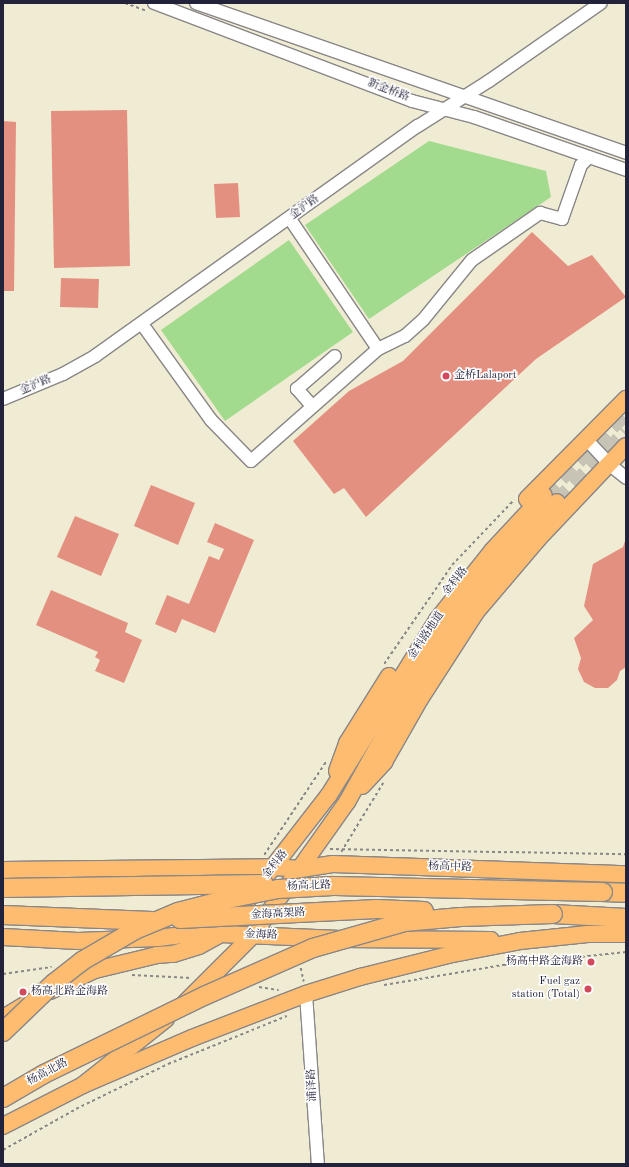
<!DOCTYPE html>
<meta charset="utf-8">
<style>
body{margin:0}
#map{position:relative;width:629px;height:1167px;overflow:hidden;background:#f0ebd3;font-family:"Old Standard TT","Noto Serif SC",serif}
div>[style]{position:absolute}
.green>*{inset:0;background:#a2db8e}
.building>*{inset:0;background:#e49081}
.major-tunnel>*{height:16px;margin-top:-8px;transform-origin:0;background:repeating-linear-gradient(90deg,#c7c3b5 0 16px,transparent 0 24px)}
.path>*{height:1.5px;margin-top:-0.75px;transform-origin:0;background:repeating-linear-gradient(90deg,#898687 0 3px,transparent 0 6px)}
.roads{filter:drop-shadow(1px 0 #898687) drop-shadow(-1px 0 #898687) drop-shadow(0 1px #898687) drop-shadow(0 -1px #898687)}
.minor>*{height:12px;margin:-6px;padding:0 6px;transform-origin:6px;border-radius:6px;background:#fff}
.major>*{height:16px;margin:-8px;padding:0 8px;transform-origin:8px;border-radius:8px;background:#fdbc70}
.highway>*{height:18px;margin:-9px;padding:0 9px;transform-origin:9px;border-radius:9px;background:#fdbc70}
.bridges{filter:drop-shadow(1px 0 #898687) drop-shadow(-1px 0 #898687) drop-shadow(0 1px #898687) drop-shadow(0 -1px #898687)}
.highway-bridge>*{height:18px;margin:-9px;padding:0 9px;transform-origin:9px;border-radius:9px;background:#fdbc70}
.dots>*{width:11px;height:11px;translate:-50% -50%;box-sizing:border-box;border:2px solid #fff;border-radius:50%}
span{translate:-50% -50%;white-space:nowrap;text-align:center;line-height:1.15;-webkit-text-stroke:3px #fff;paint-order:stroke}
.street-label{font-size:11px;color:#22223b}
.poi-label{font-size:11px;color:#22223b}
.left{translate:0 -50%;text-align:left}
.right{translate:-100% -50%;text-align:right}
.frame{position:absolute;inset:0;border:4px solid #22223b;pointer-events:none}
</style>
<div id="map">
<div class="green">
<div style="clip-path:polygon(429px 141px,546px 171px,551px 197px,369px 319px,305px 225px)"></div>
<div style="clip-path:polygon(289px 240px,353px 332px,225px 421px,161px 330px)"></div>
</div>
<div class="building">
<div style="clip-path:polygon(127px 110px,130px 266px,54px 268px,51px 111px)"></div>
<div style="clip-path:polygon(3px 121px,16px 122px,14px 291px,3px 291px)"></div>
<div style="clip-path:polygon(238px 183px,240px 217px,216px 218px,214px 184px)"></div>
<div style="clip-path:polygon(532px 232px,568px 266px,592px 255px,626px 297px,536px 359px,366px 517px,344px 488px,334px 494px,293px 441px,349px 391px,403px 361px)"></div>
<div style="clip-path:polygon(61px 278px,99px 279px,98px 308px,60px 307px)"></div>
<div style="clip-path:polygon(151px 485px,195px 503px,178px 545px,134px 526px)"></div>
<div style="clip-path:polygon(75px 516px,119px 534px,101px 576px,57px 557px)"></div>
<div style="clip-path:polygon(215px 523px,254px 540px,215px 633px,182px 619px,176px 633px,155px 624px,167px 595px,189px 604px,209px 556px,219px 560px,224px 549px,207px 542px)"></div>
<div style="clip-path:polygon(626px 538px,626px 667px,620px 671px,617px 680px,608px 688px,595px 688px,584px 682px,578px 669px,581px 658px,574px 638px,593px 620px,584px 606px,593px 564px,623px 547px)"></div>
<div style="clip-path:polygon(51px 590px,128px 623px,125px 632px,142px 640px,124px 683px,95px 671px,100px 660px,95px 657px,98px 652px,36px 625px)"></div>
</div>
<div class="major-tunnel">
<div style="left:544px;top:495px;width:117px;rotate:-45.3deg"></div>
<div style="left:557px;top:502px;width:98px;rotate:-45deg"></div>
</div>
<div class="path">
<div style="left:125px;top:3px;width:23px;rotate:20deg"></div>
<div style="left:384px;top:664px;width:120px;rotate:-55.5deg"></div>
<div style="left:452px;top:565px;width:90px;rotate:-46.4deg"></div>
<div style="left:330px;top:849px;width:296px;rotate:1deg"></div>
<div style="left:341px;top:852px;width:81px;rotate:-58.7deg"></div>
<div style="left:264px;top:855px;width:114px;rotate:-56.4deg"></div>
<div style="left:301px;top:968px;width:14px;rotate:78deg"></div>
<div style="left:3px;top:974px;width:49px;rotate:-8.1deg"></div>
<div style="left:132px;top:975px;width:60px;rotate:2.9deg"></div>
<div style="left:384px;top:985px;width:122px;rotate:-9.5deg"></div>
<div style="left:504px;top:965px;width:123px;rotate:-6.1deg"></div>
<div style="left:259px;top:987px;width:20px;rotate:9deg"></div>
<div style="left:3px;top:1150px;width:84px;rotate:-29.3deg"></div>
<div style="left:76px;top:1109px;width:102px;rotate:-26.1deg"></div>
<div style="left:168px;top:1064px;width:128px;rotate:-22deg"></div>
</div>
<div class="roads">
<div class="minor">
<div style="left:154px;top:3px;width:276px;rotate:20.8deg"></div>
<div style="left:412px;top:101px;width:64px;rotate:14.5deg"></div>
<div style="left:474px;top:117px;width:161px;rotate:19.2deg"></div>
<div style="left:196px;top:3px;width:455px;rotate:19.2deg"></div>
<div style="left:142px;top:324px;width:118px;rotate:54.3deg"></div>
<div style="left:211px;top:420px;width:57px;rotate:45.7deg"></div>
<div style="left:251px;top:461px;width:169px;rotate:-41.4deg"></div>
<div style="left:378px;top:349px;width:157px;rotate:-124.1deg"></div>
<div style="left:378px;top:349px;width:30px;rotate:-26deg"></div>
<div style="left:405px;top:336px;width:24px;rotate:-42deg"></div>
<div style="left:423px;top:320px;width:77px;rotate:-50.8deg"></div>
<div style="left:472px;top:260px;width:83px;rotate:-34.7deg"></div>
<div style="left:540px;top:213px;width:23px;rotate:15deg"></div>
<div style="left:562px;top:219px;width:57px;rotate:-70.6deg"></div>
<div style="left:581px;top:165px;width:11px;rotate:-45deg"></div>
<div style="left:3px;top:399px;width:65px;rotate:-22.6deg"></div>
<div style="left:63px;top:374px;width:37px;rotate:-29deg"></div>
<div style="left:95px;top:356px;width:397px;rotate:-35.5deg"></div>
<div style="left:418px;top:126px;width:84px;rotate:-32.4deg"></div>
<div style="left:489px;top:81px;width:136px;rotate:-34.9deg"></div>
<div style="left:312px;top:406px;width:23px;rotate:-131deg"></div>
<div style="left:297px;top:389px;width:50px;rotate:-41deg"></div>
<div style="left:586px;top:439px;width:34px;rotate:47deg"></div>
<div style="left:609px;top:464px;width:22px;rotate:39deg"></div>
<div style="left:306px;top:994px;width:170px;rotate:86deg"></div>
</div>
<div class="major">
<div style="left:527px;top:499px;width:141px;rotate:-45.3deg"></div>
<div style="left:337px;top:771px;width:30px;rotate:-70deg"></div>
<div style="left:347px;top:743px;width:79px;rotate:-57.9deg"></div>
<div style="left:362px;top:786px;width:33px;rotate:-47deg"></div>
<div style="left:384px;top:762px;width:73px;rotate:-60.3deg"></div>
<div style="left:420px;top:699px;width:103px;rotate:-57.2deg"></div>
<div style="left:476px;top:612px;width:94px;rotate:-49.7deg"></div>
<div style="left:537px;top:540px;width:129px;rotate:-46.6deg"></div>
<div style="left:3px;top:870px;width:271px;rotate:-0.6deg"></div>
<div style="left:274px;top:867px;width:27px;rotate:4deg"></div>
<div style="left:301px;top:869px;width:32px;rotate:-9deg"></div>
<div style="left:333px;top:864px;width:293px;rotate:2deg"></div>
<div style="left:3px;top:937px;width:75px;rotate:3.1deg"></div>
<div style="left:78px;top:941px;width:80px;rotate:-2.1deg"></div>
<div style="left:158px;top:938px;width:39px;rotate:-7deg"></div>
<div style="left:197px;top:933px;width:143px;rotate:2.4deg"></div>
<div style="left:340px;top:939px;width:151px;rotate:0.4deg"></div>
<div style="left:50px;top:991px;width:50px;rotate:-25deg"></div>
<div style="left:95px;top:970px;width:64px;rotate:-13.6deg"></div>
<div style="left:157px;top:955px;width:16px;rotate:-4deg"></div>
<div style="left:173px;top:954px;width:27px;rotate:-17deg"></div>
<div style="left:199px;top:946px;width:25px;rotate:-29deg"></div>
<div style="left:221px;top:934px;width:176px;rotate:-52.2deg"></div>
<div style="left:329px;top:795px;width:206px;rotate:-58.3deg"></div>
<div style="left:437px;top:620px;width:88px;rotate:-51.4deg"></div>
<div style="left:492px;top:551px;width:76px;rotate:-47.1deg"></div>
<div style="left:185px;top:1003px;width:95px;rotate:-45deg"></div>
<div style="left:252px;top:936px;width:164px;rotate:-54.7deg"></div>
<div style="left:347px;top:802px;width:129px;rotate:-60.9deg"></div>
<div style="left:410px;top:689px;width:67px;rotate:-57.7deg"></div>
<div style="left:446px;top:632px;width:70px;rotate:-52deg"></div>
<div style="left:489px;top:577px;width:101px;rotate:-47.8deg"></div>
<div style="left:3px;top:1018px;width:27px;rotate:-31deg"></div>
<div style="left:83px;top:1085px;width:106px;rotate:-38.5deg"></div>
<div style="left:3px;top:1126px;width:90px;rotate:-27.1deg"></div>
<div style="left:83px;top:1085px;width:119px;rotate:-23.3deg"></div>
<div style="left:192px;top:1038px;width:122px;rotate:-21.1deg"></div>
<div style="left:306px;top:994px;width:57px;rotate:-17.5deg"></div>
<div style="left:360px;top:977px;width:91px;rotate:-14deg"></div>
<div style="left:448px;top:955px;width:73px;rotate:-11deg"></div>
<div style="left:520px;top:941px;width:68px;rotate:-5.9deg"></div>
<div style="left:588px;top:934px;width:38px"></div>
</div>
<div class="highway">
<div style="left:603px;top:892px;width:23px;rotate:2deg"></div>
<div style="left:553px;top:914px;width:73px;rotate:3.1deg"></div>
</div>
</div>
<div class="bridges">
<div class="highway-bridge">
<div style="left:3px;top:888px;width:261px;rotate:-0.9deg"></div>
<div style="left:3px;top:915px;width:149px;rotate:2.3deg"></div>
<div style="left:180px;top:919px;width:197px;rotate:-2.9deg"></div>
<div style="left:377px;top:909px;width:47px;rotate:2.4deg"></div>
<div style="left:3px;top:1032px;width:71px;rotate:-43.9deg"></div>
<div style="left:54px;top:983px;width:36px;rotate:-38deg"></div>
<div style="left:82px;top:961px;width:61px;rotate:-30.3deg"></div>
<div style="left:135px;top:930px;width:47px;rotate:-22.7deg"></div>
<div style="left:178px;top:912px;width:52px;rotate:-14.6deg"></div>
<div style="left:228px;top:899px;width:51px;rotate:-11.3deg"></div>
<div style="left:278px;top:889px;width:55px;rotate:-3.1deg"></div>
<div style="left:333px;top:886px;width:270px;rotate:1.3deg"></div>
<div style="left:3px;top:1098px;width:48px;rotate:-30.3deg"></div>
<div style="left:44px;top:1074px;width:178px;rotate:-26deg"></div>
<div style="left:204px;top:996px;width:119px;rotate:-23.8deg"></div>
<div style="left:313px;top:948px;width:95px;rotate:-15.9deg"></div>
<div style="left:404px;top:922px;width:57px;rotate:-5deg"></div>
<div style="left:461px;top:917px;width:92px;rotate:-1.9deg"></div>
</div>
</div>
<div class="dots">
<div style="left:446px;top:376px;background:#d1495b"></div>
<div style="left:591px;top:962px;background:#d1495b"></div>
<div style="left:588px;top:989px;background:#d1495b"></div>
<div style="left:23px;top:992px;background:#d1495b"></div>
</div>
<div class="street-label">
<span style="left:388px;top:91px;rotate:21deg">新金桥路</span>
<span style="left:305px;top:208px;rotate:-36deg">金沪路</span>
<span style="left:36px;top:386px;rotate:-23deg">金沪路</span>
<span style="left:456px;top:582px;rotate:-52deg">金科路</span>
<span style="left:427px;top:636px;rotate:-56deg">金科路地道</span>
<span style="left:276px;top:865px;rotate:-51deg">金科路</span>
<span style="left:450px;top:868px;rotate:2deg">杨高中路</span>
<span style="left:309px;top:887px;rotate:-2deg">杨高北路</span>
<span style="left:278px;top:915px;rotate:-3deg">金海高架路</span>
<span style="left:261px;top:936px;rotate:2deg">金海路</span>
<span style="left:48px;top:1073px;rotate:-28deg">杨高北路</span>
<span style="left:313px;top:1085px;rotate:-93deg">浦泽路</span>
</div>
<div class="poi-label">
<span class="left" style="left:454px;top:376px">金桥Lalaport</span>
<span class="right" style="left:583px;top:962px">杨高中路金海路</span>
<span class="right" style="left:580px;top:989px">Fuel gaz<br>station (Total)</span>
<span class="left" style="left:31px;top:992px">杨高北路金海路</span>
</div>
<div class="frame"></div>
</div>
